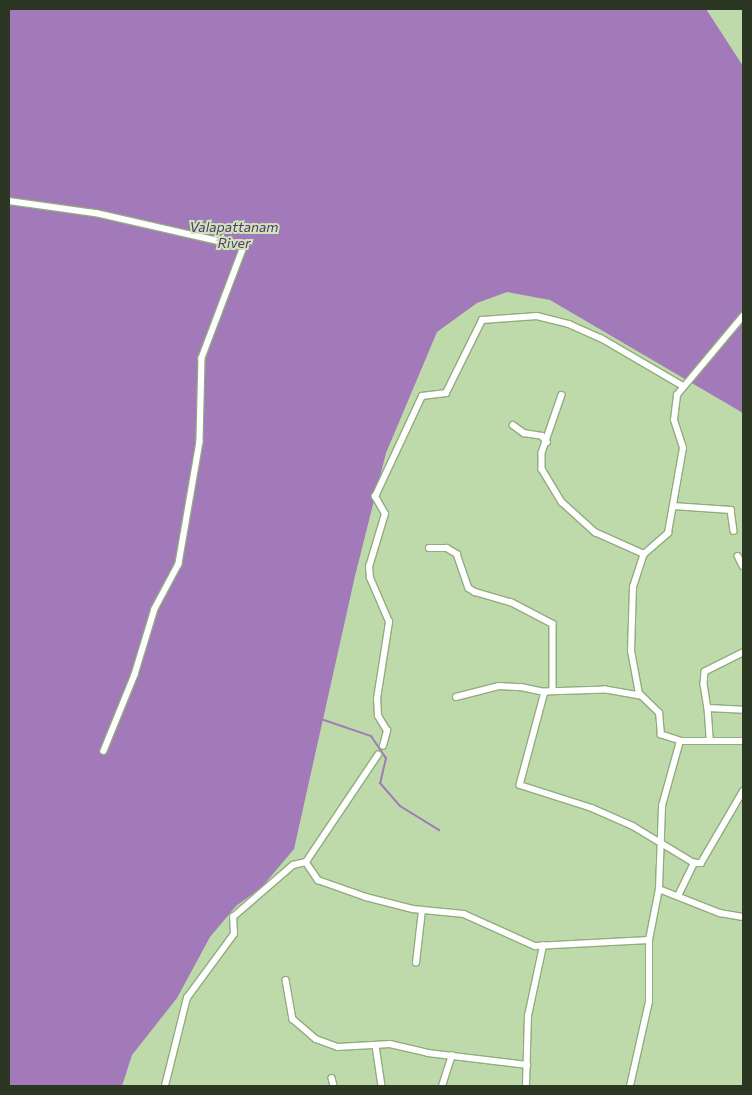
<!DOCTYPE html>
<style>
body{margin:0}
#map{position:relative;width:752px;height:1095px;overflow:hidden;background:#bedaaa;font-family:Commissioner,sans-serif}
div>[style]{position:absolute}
.water>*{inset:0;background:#a27ab9}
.stream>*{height:2px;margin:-1px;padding:0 1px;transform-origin:1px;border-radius:1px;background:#a27ab9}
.roads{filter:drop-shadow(1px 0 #91ac7d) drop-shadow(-1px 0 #91ac7d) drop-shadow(0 1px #91ac7d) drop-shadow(0 -1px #91ac7d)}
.street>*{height:5.5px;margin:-2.75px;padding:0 2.75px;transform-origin:2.75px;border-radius:2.75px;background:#fff}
span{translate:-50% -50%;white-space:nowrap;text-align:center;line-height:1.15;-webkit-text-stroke:4px #cbe7b6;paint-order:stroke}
.water-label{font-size:14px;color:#602e7b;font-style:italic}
.frame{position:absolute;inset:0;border:10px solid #2b3623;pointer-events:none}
</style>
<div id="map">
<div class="water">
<div style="clip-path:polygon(706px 9px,743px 66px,743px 413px,550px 300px,507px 292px,477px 303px,437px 332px,386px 453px,355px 576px,294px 849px,262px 887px,236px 906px,210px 937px,177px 998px,132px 1055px,122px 1086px,9px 1086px,9px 10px)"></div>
</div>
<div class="stream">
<div style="left:321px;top:719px;width:53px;rotate:18.8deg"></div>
<div style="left:371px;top:736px;width:27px;rotate:56deg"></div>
<div style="left:386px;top:758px;width:26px;rotate:103deg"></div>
<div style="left:380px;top:783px;width:30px;rotate:49deg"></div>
<div style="left:400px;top:806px;width:46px;rotate:31.6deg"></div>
</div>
<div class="roads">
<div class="street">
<div style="left:9px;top:201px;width:88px;rotate:7.9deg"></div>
<div style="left:96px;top:213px;width:152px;rotate:12.9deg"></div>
<div style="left:244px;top:247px;width:119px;rotate:110.7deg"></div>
<div style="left:202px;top:358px;width:84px;rotate:91.4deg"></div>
<div style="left:200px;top:442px;width:124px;rotate:99.8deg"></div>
<div style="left:179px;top:564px;width:51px;rotate:118.1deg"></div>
<div style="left:155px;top:609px;width:69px;rotate:106.9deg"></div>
<div style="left:135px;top:675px;width:82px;rotate:112.2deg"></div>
<div style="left:562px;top:395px;width:61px;rotate:109deg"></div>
<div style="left:542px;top:453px;width:16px;rotate:90deg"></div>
<div style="left:542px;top:469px;width:39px;rotate:59deg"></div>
<div style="left:562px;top:502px;width:45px;rotate:42.3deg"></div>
<div style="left:595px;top:532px;width:54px;rotate:24.2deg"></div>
<div style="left:513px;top:425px;width:14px;rotate:36deg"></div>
<div style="left:524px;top:433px;width:18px;rotate:9deg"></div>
<div style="left:542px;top:436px;width:8px;rotate:50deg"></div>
<div style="left:673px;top:506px;width:58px;rotate:3.9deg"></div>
<div style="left:731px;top:510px;width:21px;rotate:82deg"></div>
<div style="left:429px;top:548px;width:18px"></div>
<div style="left:447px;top:548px;width:12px;rotate:31deg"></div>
<div style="left:457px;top:554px;width:36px;rotate:71deg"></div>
<div style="left:469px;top:588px;width:7px;rotate:34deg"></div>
<div style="left:475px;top:592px;width:37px;rotate:16deg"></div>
<div style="left:511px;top:602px;width:47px;rotate:27.6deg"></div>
<div style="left:553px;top:624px;width:67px;rotate:90deg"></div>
<div style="left:738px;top:556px;width:11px;rotate:63deg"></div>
<div style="left:743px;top:653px;width:42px;rotate:153.4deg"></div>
<div style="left:705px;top:672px;width:12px;rotate:95deg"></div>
<div style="left:704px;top:684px;width:24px;rotate:81deg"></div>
<div style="left:708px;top:708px;width:35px;rotate:3deg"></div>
<div style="left:640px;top:696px;width:35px;rotate:-170deg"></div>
<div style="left:606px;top:690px;width:61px;rotate:178.1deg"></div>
<div style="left:545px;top:692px;width:96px;rotate:105deg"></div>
<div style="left:520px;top:785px;width:76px;rotate:17.7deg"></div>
<div style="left:592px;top:808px;width:45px;rotate:23.7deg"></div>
<div style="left:633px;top:826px;width:71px;rotate:31.2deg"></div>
<div style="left:694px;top:863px;width:7px"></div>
<div style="left:701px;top:863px;width:83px;rotate:-59.7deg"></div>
<div style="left:456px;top:697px;width:44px;rotate:-14.3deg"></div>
<div style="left:499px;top:686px;width:22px;rotate:3deg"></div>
<div style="left:521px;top:687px;width:25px;rotate:12deg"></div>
<div style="left:708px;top:708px;width:31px;rotate:86deg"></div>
<div style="left:680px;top:741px;width:20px;rotate:-162deg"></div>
<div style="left:661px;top:735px;width:22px;rotate:-95deg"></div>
<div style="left:659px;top:713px;width:28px;rotate:-136deg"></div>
<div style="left:639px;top:694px;width:44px;rotate:-100.5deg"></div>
<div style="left:631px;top:651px;width:64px;rotate:-88.2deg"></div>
<div style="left:633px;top:587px;width:35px;rotate:-72deg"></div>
<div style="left:644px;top:554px;width:32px;rotate:-41deg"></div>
<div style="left:668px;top:533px;width:86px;rotate:-80deg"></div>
<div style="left:683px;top:448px;width:29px;rotate:-108deg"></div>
<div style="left:674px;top:420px;width:25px;rotate:-83deg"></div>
<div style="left:677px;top:395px;width:103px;rotate:-50.1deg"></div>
<div style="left:383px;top:746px;width:16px;rotate:-75deg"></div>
<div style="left:387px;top:731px;width:17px;rotate:-121deg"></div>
<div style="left:378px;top:716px;width:17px;rotate:-93deg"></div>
<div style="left:377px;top:699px;width:78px;rotate:-81.1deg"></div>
<div style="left:389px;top:622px;width:48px;rotate:-113.4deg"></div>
<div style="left:370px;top:578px;width:11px;rotate:-95deg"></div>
<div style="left:369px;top:567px;width:55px;rotate:-73.2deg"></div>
<div style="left:385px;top:514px;width:20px;rotate:-120deg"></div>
<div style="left:375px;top:497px;width:111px;rotate:-65deg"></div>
<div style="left:422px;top:396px;width:24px;rotate:-7deg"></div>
<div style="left:446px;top:393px;width:81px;rotate:-63.7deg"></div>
<div style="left:482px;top:320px;width:55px;rotate:-4.2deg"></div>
<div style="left:537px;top:316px;width:33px;rotate:14deg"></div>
<div style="left:569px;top:324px;width:35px;rotate:24deg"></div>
<div style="left:601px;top:338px;width:95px;rotate:30.3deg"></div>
<div style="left:306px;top:862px;width:22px;rotate:56deg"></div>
<div style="left:318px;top:880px;width:51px;rotate:19.5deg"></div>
<div style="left:366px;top:897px;width:49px;rotate:14.3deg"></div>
<div style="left:413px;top:909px;width:51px;rotate:5.6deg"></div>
<div style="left:464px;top:914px;width:78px;rotate:24.3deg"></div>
<div style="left:535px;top:946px;width:114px;rotate:-3deg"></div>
<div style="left:659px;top:889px;width:66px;rotate:21.5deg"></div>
<div style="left:720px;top:913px;width:23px;rotate:10deg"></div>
<div style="left:678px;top:896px;width:37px;rotate:-64deg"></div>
<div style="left:416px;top:963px;width:53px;rotate:-83.5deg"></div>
<div style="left:286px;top:980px;width:40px;rotate:80deg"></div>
<div style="left:293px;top:1019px;width:30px;rotate:41deg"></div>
<div style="left:316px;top:1039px;width:23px;rotate:20deg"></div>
<div style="left:338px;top:1047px;width:52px;rotate:-3.3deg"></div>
<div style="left:390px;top:1044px;width:39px;rotate:13deg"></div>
<div style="left:428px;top:1053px;width:100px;rotate:6.9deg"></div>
<div style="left:376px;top:1046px;width:40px;rotate:81.5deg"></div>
<div style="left:332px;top:1078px;width:8px;rotate:76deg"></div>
<div style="left:165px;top:1086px;width:91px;rotate:-76deg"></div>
<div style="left:187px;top:998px;width:79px;rotate:-53.7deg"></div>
<div style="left:234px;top:934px;width:17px;rotate:-93deg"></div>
<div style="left:233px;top:917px;width:79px;rotate:-40.9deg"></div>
<div style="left:293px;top:865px;width:13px;rotate:-13deg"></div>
<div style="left:306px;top:862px;width:129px;rotate:-56.1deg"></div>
<div style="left:442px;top:1086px;width:32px;rotate:-72deg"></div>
<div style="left:526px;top:1086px;width:70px;rotate:-88.4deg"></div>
<div style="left:528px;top:1016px;width:72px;rotate:-77.9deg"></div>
<div style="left:630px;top:1086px;width:86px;rotate:-77.3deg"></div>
<div style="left:649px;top:1002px;width:62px;rotate:-90deg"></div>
<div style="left:649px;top:940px;width:52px;rotate:-78.9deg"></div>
<div style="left:659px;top:889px;width:83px;rotate:-87.9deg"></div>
<div style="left:662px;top:806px;width:67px;rotate:-74.5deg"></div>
<div style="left:680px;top:741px;width:63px"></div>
</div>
</div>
<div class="water-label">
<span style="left:234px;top:235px">Valapattanam<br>River</span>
</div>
<div class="frame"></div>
</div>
